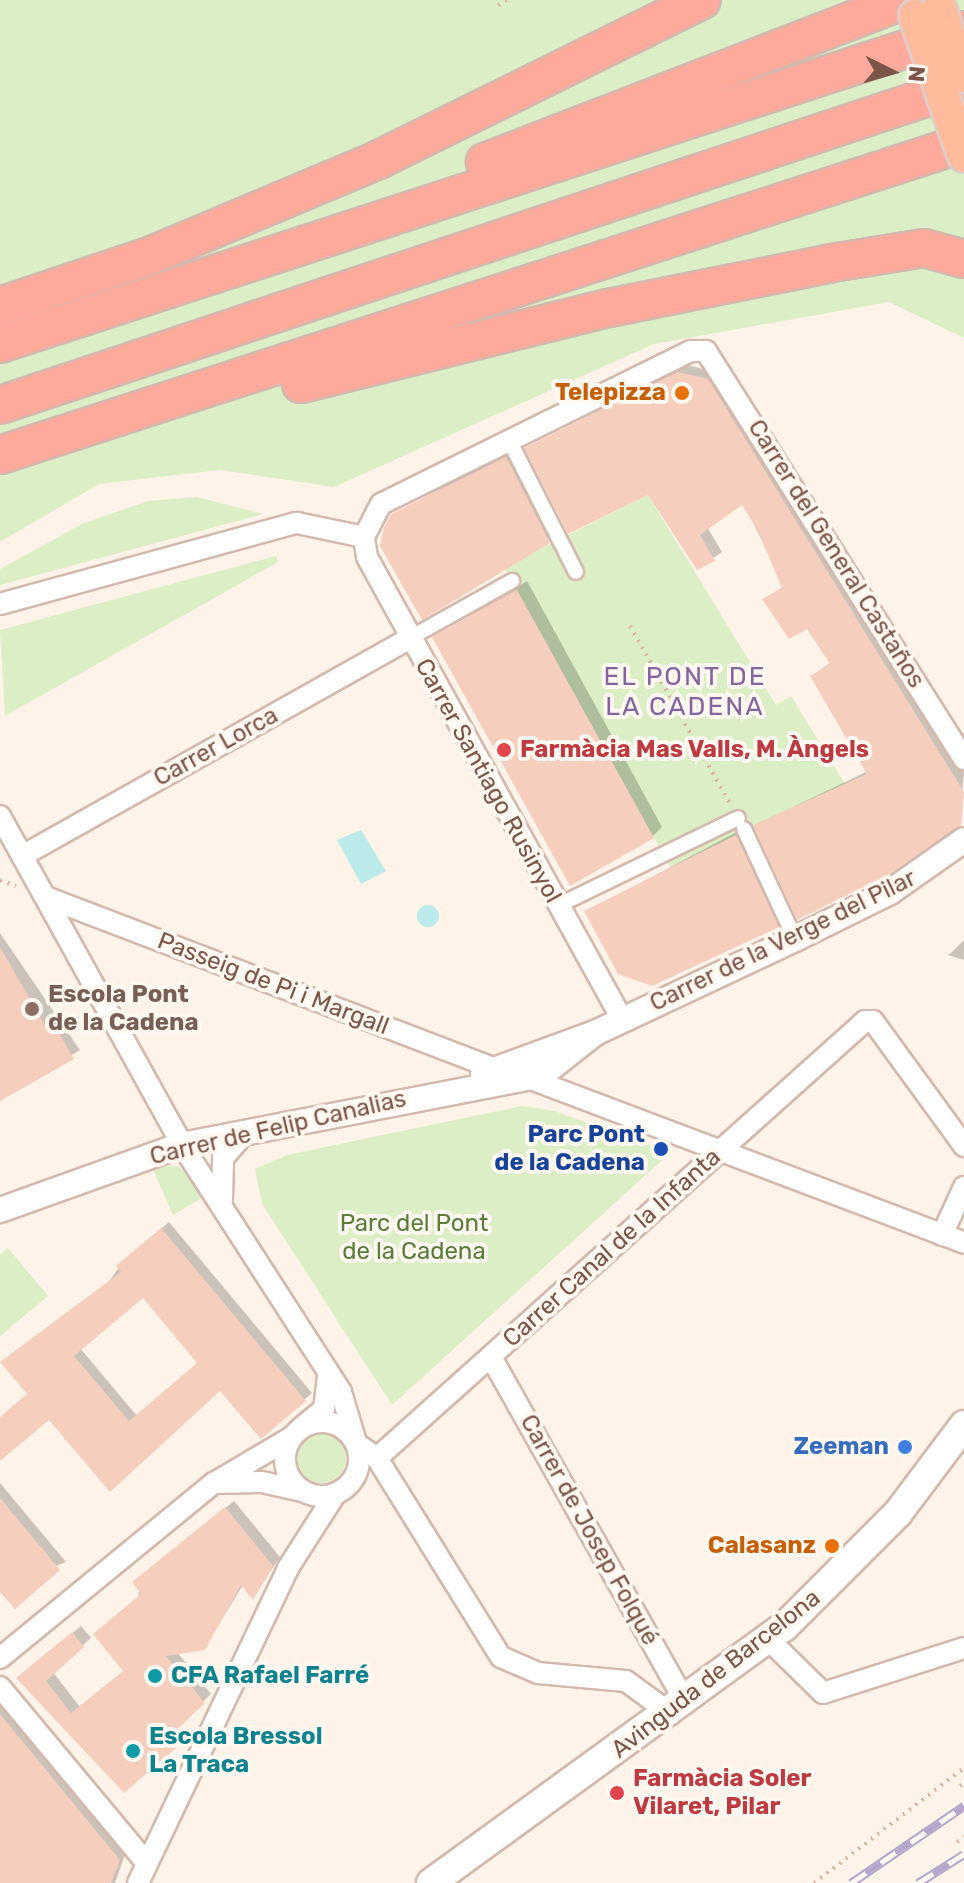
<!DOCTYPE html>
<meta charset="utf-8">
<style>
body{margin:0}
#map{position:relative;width:964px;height:1883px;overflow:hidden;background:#fef3e9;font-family:Rubik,sans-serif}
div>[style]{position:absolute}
.green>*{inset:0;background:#dbeec5}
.round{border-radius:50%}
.water>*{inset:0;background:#bbeaeb}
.shadow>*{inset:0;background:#0003}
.building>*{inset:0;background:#f6cebe}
.path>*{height:4px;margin-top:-2px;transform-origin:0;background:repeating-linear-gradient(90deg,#ddb0a0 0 2px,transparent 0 8px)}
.roads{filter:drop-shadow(2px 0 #d3b9ad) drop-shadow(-2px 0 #d3b9ad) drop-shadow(0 2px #d3b9ad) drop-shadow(0 -2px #d3b9ad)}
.pedestrian>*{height:14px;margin:-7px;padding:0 7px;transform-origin:7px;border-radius:7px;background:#fff}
.minor>*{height:20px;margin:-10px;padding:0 10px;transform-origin:10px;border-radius:10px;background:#fff}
.minor>.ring{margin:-10px;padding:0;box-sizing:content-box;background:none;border:20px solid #fff;border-radius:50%}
.tertiary>*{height:24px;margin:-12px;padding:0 12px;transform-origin:12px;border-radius:12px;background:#fff}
.secondary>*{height:28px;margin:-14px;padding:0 14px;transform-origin:14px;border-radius:14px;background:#fff}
.motorway>*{height:36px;margin:-18px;padding:0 18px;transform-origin:18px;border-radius:18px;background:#fda99b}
.rail>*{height:9px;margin-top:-4.5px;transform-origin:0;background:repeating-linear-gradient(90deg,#fff8f1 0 18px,#b5a4cb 0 36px);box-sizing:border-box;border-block:2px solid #b5a4cb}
.bridges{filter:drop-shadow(2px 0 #dacfcc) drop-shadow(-2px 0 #dacfcc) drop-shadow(0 2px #dacfcc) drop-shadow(0 -2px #dacfcc)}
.trunk-bridge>*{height:32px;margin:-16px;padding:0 16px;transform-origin:16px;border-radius:16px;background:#febc9d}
.dots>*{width:22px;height:22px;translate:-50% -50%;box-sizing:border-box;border:4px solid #fff8f1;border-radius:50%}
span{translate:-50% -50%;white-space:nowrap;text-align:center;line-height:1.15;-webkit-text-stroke:8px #fff8f1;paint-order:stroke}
.food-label{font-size:24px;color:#c56008;font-weight:700}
.right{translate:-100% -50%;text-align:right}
.street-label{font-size:24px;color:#7c5549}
.health-label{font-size:24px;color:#be3a42;font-weight:700}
.left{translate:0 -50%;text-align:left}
.education-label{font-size:24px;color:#785e54;font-weight:700}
.transit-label{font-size:24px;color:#164399;font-weight:700}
.park-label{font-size:24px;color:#587d3c}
.shop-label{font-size:24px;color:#366cbe;font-weight:700}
.culture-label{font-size:24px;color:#0d838f;font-weight:700}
.neighbourhood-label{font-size:26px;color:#85659f;letter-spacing:2px}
.north{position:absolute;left:852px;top:32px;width:80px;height:80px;-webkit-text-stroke:6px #fff8f1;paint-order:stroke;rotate:95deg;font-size:22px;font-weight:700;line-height:32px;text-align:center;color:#7c5549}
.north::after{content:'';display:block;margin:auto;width:28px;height:36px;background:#7c5549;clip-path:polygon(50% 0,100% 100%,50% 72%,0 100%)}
</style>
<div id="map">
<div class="green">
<div style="clip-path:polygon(0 0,964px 0,964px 338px,889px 302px,654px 344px,334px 487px,220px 470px,99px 484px,0 542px)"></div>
<div style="clip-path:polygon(648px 495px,776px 705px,791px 696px,845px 784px,670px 867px,504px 567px)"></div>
<div style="clip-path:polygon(197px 497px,263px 514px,0 585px,0 569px,82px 524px,148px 501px)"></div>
<div style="clip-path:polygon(276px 556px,278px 562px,5px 716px,0 630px)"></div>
<div style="clip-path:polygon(522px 1106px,555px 1111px,670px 1153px,392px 1405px,262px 1204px,255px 1169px,287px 1155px)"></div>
<div style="clip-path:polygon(178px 1166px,207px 1195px,173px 1215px,152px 1167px)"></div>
<div style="clip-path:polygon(8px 1248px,48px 1296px,0 1336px,0 1255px)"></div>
<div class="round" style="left:296px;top:1433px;width:50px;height:50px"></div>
</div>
<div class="water">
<div style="clip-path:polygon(361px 830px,386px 871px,361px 884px,337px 840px)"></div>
<div class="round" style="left:417px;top:905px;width:22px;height:22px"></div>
</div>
<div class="shadow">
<div style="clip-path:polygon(687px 365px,716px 372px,964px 773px,959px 824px,756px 825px,868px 771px,812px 676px,831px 662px,807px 626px,789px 637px,764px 600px,784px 586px,743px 502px,707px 527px,722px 552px,698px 568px,649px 492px,527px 448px)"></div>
<div style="clip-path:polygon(516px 448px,559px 532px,423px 617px,392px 515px)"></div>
<div style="clip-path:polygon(527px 581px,662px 827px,652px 837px,435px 637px)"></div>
<div style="clip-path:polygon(746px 827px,787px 916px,777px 926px,586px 912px)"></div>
<div style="clip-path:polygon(0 933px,80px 1050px,0 1099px)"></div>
<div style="clip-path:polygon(964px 940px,964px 960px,948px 955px,952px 952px)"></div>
<div style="clip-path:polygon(evenodd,169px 1222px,312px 1393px,261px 1437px,220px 1388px,110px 1489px,49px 1417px,0 1459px,0 1418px,29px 1393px,125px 1259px,169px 1222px,143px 1295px,200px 1362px,137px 1416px,80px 1348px,143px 1295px)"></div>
<div style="clip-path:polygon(0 1483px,66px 1562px,0 1588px)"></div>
<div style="clip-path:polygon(234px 1501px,280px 1557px,253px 1597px,243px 1585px,204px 1648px,177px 1652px,211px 1694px,174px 1729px,183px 1739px,124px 1790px,26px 1670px,81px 1626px,91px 1638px,53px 1672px,80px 1707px,125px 1671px,142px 1575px)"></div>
<div style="clip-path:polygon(0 1699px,126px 1852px,115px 1883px,0 1883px)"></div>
</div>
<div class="building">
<div style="clip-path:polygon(678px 372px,708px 379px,964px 792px,961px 826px,889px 874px,797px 920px,753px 825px,867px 774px,810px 676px,830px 664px,807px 629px,789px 639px,762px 599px,782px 588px,758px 531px,742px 505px,700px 535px,715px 561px,697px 570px,648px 495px,568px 534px,524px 448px)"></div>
<div style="clip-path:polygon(506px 457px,550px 543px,422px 620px,380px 546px,384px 527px,391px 514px)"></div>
<div style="clip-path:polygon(517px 590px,654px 838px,570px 886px,432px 637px)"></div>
<div style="clip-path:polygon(736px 835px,779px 927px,652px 986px,618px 974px,584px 911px)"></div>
<div style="clip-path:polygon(0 947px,46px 1027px,53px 1023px,74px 1059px,0 1101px)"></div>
<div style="clip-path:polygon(evenodd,161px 1228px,306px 1401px,261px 1439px,220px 1391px,110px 1492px,49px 1420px,0 1461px,0 1417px,27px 1394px,0 1362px,121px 1272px,116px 1266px,161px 1228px,143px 1298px,197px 1363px,129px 1421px,74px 1356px,143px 1298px)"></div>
<div style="clip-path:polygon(0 1498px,60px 1570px,15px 1609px,0 1592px)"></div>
<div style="clip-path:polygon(225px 1507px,273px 1566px,253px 1600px,241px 1585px,205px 1650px,166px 1656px,205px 1703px,168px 1738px,176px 1748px,124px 1793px,16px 1678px,72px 1632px,84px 1647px,46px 1681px,71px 1713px,123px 1671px,93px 1634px,141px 1594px,132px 1582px)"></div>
<div style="clip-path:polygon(0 1714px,120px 1860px,111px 1883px,0 1883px)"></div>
</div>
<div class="path">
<div style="left:498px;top:5px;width:10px;rotate:-29deg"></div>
<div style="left:630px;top:626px;width:206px;rotate:60.6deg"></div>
<div style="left:0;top:880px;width:17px;rotate:21deg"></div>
<div style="left:960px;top:1786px;width:5px;rotate:-37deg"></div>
<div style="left:957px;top:1842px;width:9px;rotate:-36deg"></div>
<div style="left:814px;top:1883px;width:189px;rotate:-37.5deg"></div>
</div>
<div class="roads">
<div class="pedestrian">
<div style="left:508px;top:438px;width:150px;rotate:63.1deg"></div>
<div style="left:410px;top:638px;width:117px;rotate:-29.2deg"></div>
<div style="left:744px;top:829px;width:121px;rotate:65.1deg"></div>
<div style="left:557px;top:906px;width:201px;rotate:-25.9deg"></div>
</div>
<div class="minor">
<div style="left:0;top:604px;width:308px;rotate:-15.3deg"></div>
<div style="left:297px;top:523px;width:68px;rotate:11.8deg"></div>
<div style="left:0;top:816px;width:376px;rotate:61deg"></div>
<div style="left:182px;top:1145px;width:294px;rotate:57.2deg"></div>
<div style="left:341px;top:1392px;width:49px;rotate:73.4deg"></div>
<div style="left:22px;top:856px;width:445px;rotate:-29.3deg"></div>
<div style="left:48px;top:898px;width:482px;rotate:20.9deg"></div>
<div style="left:623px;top:1021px;width:530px;rotate:-118.89deg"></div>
<div style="left:367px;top:557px;width:20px;rotate:-99deg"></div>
<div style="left:364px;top:537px;width:37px;rotate:-63deg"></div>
<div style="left:381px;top:504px;width:346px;rotate:-26.3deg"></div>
<div style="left:691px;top:351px;width:15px"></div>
<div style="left:706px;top:351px;width:483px;rotate:57.7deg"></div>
<div style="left:528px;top:1078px;width:466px;rotate:20.7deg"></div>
<div style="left:222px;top:1200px;width:42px;rotate:-88.6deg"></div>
<div style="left:223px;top:1158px;width:35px;rotate:-49deg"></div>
<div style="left:942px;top:1235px;width:53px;rotate:-65.4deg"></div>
<div style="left:491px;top:1357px;width:397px;rotate:60.6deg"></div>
<div class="ring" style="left:285px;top:1422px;width:54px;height:54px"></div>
<div style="left:302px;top:1427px;width:28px;rotate:-39deg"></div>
<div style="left:324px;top:1409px;width:31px;rotate:-83deg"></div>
<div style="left:357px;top:1444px;width:24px;rotate:35deg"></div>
<div style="left:377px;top:1458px;width:655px;rotate:-41.84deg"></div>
<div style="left:865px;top:1021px;width:8px"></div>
<div style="left:873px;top:1021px;width:155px;rotate:53.9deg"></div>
<div style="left:377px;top:1458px;width:234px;rotate:58.1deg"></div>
<div style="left:501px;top:1657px;width:40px;rotate:23.4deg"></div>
<div style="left:538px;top:1673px;width:88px;rotate:5.2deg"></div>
<div style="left:626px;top:1681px;width:56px;rotate:36.3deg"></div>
<div style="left:214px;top:1483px;width:48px;rotate:-1.2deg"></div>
<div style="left:262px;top:1482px;width:41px;rotate:12.7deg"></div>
<div style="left:768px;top:1639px;width:77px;rotate:44.5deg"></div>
<div style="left:823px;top:1693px;width:148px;rotate:-17.7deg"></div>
<div style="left:0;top:1658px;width:276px;rotate:-39.3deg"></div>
<div style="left:214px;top:1483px;width:91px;rotate:-30.5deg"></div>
<div style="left:0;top:1687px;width:228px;rotate:50.2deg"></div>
<div style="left:138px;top:1883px;width:349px;rotate:-64.5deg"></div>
<div style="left:288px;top:1568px;width:89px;rotate:-57.4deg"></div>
</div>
<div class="tertiary">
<div style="left:483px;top:1074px;width:119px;rotate:-20.1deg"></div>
<div style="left:595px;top:1033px;width:221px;rotate:-25.2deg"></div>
<div style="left:795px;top:939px;width:106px;rotate:-26.3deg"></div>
<div style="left:890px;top:892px;width:90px;rotate:-35.1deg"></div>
<div style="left:0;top:1210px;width:193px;rotate:-19.7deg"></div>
<div style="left:182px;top:1145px;width:367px;rotate:-11deg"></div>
<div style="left:542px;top:1075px;width:68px;rotate:-38.4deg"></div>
</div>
<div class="secondary">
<div style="left:431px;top:1883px;width:436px;rotate:-36deg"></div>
<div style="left:784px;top:1627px;width:161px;rotate:-45deg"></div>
<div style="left:898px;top:1513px;width:110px;rotate:-53.1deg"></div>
</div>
<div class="motorway">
<div style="left:485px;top:162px;width:450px;rotate:-21.1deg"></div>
<div style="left:0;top:306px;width:160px;rotate:-18.5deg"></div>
<div style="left:152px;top:255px;width:245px;rotate:-22.8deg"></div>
<div style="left:378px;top:160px;width:361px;rotate:-26.3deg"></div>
<div style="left:0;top:344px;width:1014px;rotate:-18.04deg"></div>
<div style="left:301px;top:384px;width:317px;rotate:-13.9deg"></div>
<div style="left:609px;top:308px;width:234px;rotate:-11.4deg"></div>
<div style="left:838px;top:262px;width:87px;rotate:-9.2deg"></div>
<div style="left:924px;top:248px;width:41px;rotate:15.4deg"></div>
<div style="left:0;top:405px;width:1016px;rotate:-18.36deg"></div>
<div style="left:0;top:455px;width:1013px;rotate:-17.93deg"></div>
</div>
</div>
<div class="rail">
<div style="left:851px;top:1883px;width:137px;rotate:-34.3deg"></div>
<div style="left:918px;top:1883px;width:54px;rotate:-32.2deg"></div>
</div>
<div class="bridges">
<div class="trunk-bridge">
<div style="left:940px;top:8px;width:71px;rotate:73.6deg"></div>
<div style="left:915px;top:16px;width:148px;rotate:70.7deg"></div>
</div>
</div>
<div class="dots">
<div style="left:682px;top:393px;background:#e8710a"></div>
<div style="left:504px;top:750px;background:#e0444e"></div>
<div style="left:32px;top:1009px;background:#8d6e63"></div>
<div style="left:661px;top:1149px;background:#1a4fb4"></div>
<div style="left:905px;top:1447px;background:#3f7fe0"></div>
<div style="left:832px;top:1546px;background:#e8710a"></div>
<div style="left:155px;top:1676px;background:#0f9aa8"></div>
<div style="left:133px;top:1751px;background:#0f9aa8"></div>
<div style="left:617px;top:1793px;background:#e0444e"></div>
</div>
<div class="food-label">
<span class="right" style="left:666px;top:393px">Telepizza</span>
<span class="right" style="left:816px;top:1546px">Calasanz</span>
</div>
<div class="street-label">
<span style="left:836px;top:554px;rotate:58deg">Carrer del General Castaños</span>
<span style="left:216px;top:747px;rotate:-29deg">Carrer Lorca</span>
<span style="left:488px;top:781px;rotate:61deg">Carrer Santiago Rusinyol</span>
<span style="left:783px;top:941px;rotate:-26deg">Carrer de la Verge del Pilar</span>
<span style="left:273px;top:984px;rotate:21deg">Passeig de Pi i Margall</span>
<span style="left:278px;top:1128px;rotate:-13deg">Carrer de Felip Canalias</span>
<span style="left:612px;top:1248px;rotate:-42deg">Carrer Canal de la Infanta</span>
<span style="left:589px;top:1530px;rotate:61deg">Carrer de Josep Folqué</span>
<span style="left:716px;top:1674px;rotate:-38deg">Avinguda de Barcelona</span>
</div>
<div class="health-label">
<span class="left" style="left:520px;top:750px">Farmàcia Mas Valls, M. Àngels</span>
<span class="left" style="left:633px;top:1793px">Farmàcia Soler<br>Vilaret, Pilar</span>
</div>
<div class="education-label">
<span class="left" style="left:48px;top:1009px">Escola Pont<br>de la Cadena</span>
</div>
<div class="transit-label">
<span class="right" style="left:645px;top:1149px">Parc Pont<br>de la Cadena</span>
</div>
<div class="park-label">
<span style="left:414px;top:1238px">Parc del Pont<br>de la Cadena</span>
</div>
<div class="shop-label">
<span class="right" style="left:889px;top:1447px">Zeeman</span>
</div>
<div class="culture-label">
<span class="left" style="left:171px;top:1676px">CFA Rafael Farré</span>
<span class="left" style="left:149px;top:1751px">Escola Bressol<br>La Traca</span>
</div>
<div class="neighbourhood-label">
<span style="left:685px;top:692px">EL PONT DE<br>LA CADENA</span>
</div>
<div class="north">N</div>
</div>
